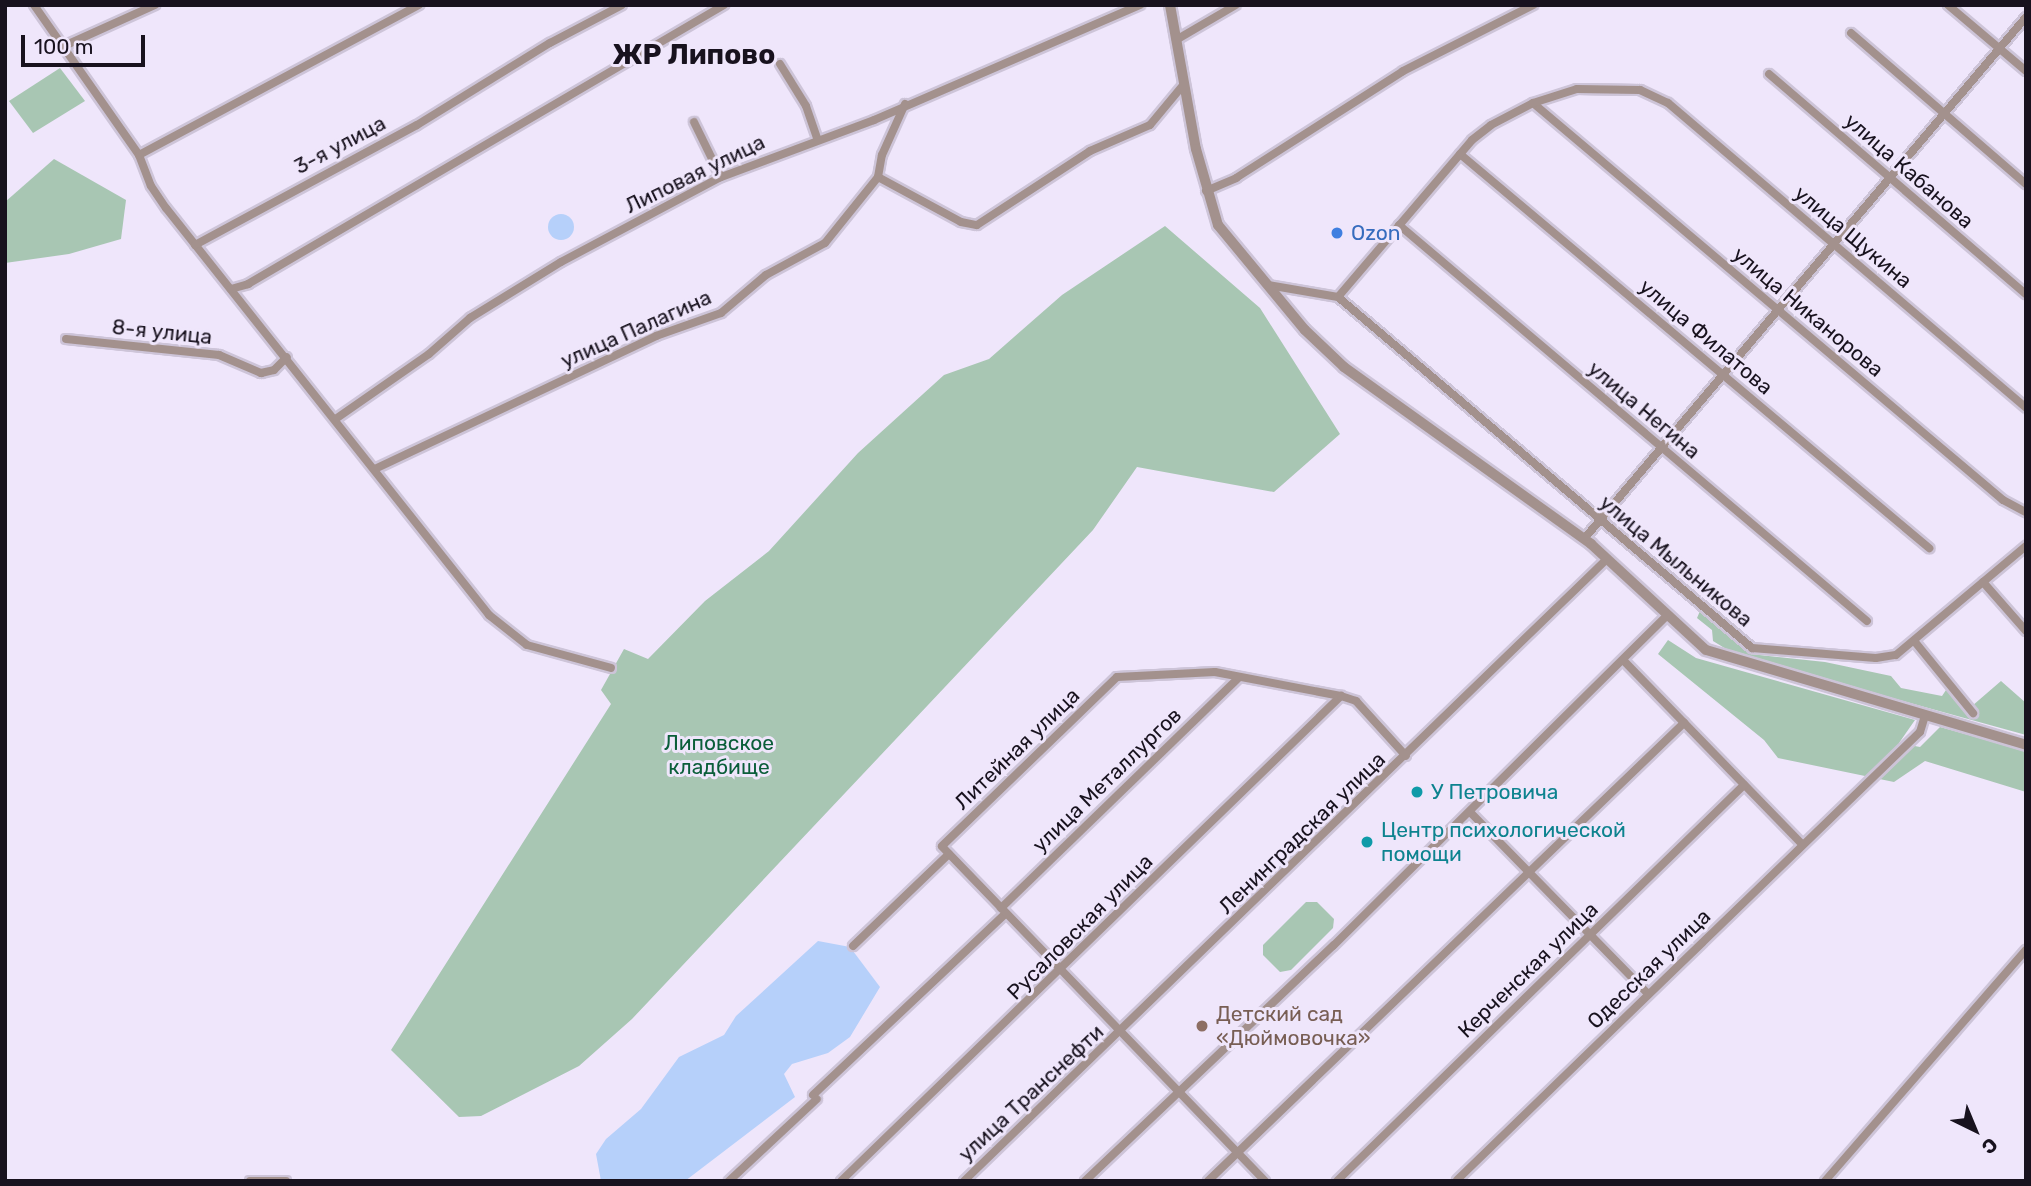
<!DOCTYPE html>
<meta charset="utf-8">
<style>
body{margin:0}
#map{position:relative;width:2031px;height:1186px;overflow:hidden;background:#efe6fb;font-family:Rubik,sans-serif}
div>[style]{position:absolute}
.green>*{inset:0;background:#a8c6b3}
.water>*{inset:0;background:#b6d0fa}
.round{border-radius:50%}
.roads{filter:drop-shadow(2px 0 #cdc4d8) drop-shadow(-2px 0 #cdc4d8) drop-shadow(0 2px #cdc4d8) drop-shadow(0 -2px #cdc4d8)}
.minor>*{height:8px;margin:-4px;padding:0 4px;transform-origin:4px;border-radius:4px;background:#a3918d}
.tertiary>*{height:10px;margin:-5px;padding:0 5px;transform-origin:5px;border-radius:5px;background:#a3918d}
.dots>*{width:19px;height:19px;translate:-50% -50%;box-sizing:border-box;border:4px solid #efe6fb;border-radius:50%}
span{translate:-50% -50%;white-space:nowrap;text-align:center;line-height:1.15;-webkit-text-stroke:6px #efe6fb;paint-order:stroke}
.street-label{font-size:21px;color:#18121e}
.shop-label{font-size:21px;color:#366cbe}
.left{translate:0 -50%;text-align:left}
.park-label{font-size:21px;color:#0b5e3a}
.culture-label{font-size:21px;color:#0d838f}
.education-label{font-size:21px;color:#785e54}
.district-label{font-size:28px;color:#18121e;font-weight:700}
.frame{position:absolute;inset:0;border:7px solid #18121e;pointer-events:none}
.north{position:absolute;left:1940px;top:1095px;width:70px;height:70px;-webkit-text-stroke:5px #efe6fb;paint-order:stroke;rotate:137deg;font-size:19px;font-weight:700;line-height:28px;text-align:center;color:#18121e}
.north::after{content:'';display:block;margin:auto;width:24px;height:32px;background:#18121e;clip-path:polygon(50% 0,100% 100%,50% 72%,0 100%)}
.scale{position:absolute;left:21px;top:35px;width:124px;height:32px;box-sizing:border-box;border:4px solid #18121e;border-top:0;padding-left:9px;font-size:21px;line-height:24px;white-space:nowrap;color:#18121e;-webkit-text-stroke:5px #efe6fb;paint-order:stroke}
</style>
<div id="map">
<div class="green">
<div style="clip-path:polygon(60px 68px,85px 101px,33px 133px,9px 101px)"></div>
<div style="clip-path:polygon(54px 159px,126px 200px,121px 239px,69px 254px,5px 263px,5px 202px)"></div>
<div style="clip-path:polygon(1165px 226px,1260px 308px,1340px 434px,1274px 492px,1137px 467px,1093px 530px,632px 1019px,579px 1066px,481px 1116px,459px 1117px,391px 1050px,611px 704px,601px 690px,624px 649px,648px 659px,705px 601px,769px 551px,858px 453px,944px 375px,989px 359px,1062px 295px)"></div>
<div style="clip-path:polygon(1700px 611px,1750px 654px,1825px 662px,1891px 676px,1901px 688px,1942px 696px,1946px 690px,1972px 706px,2001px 681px,2026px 703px,2026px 735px,1736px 655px,1713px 641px,1712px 630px,1697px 618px)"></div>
<div style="clip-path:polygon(1668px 640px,1696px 658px,1915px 720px,1899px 743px,1920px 747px,1940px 727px,2026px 751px,2026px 792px,1925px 761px,1894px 782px,1778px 758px,1764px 740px,1658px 654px)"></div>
<div style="clip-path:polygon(1306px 902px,1317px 902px,1334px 919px,1333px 928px,1291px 970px,1280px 972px,1263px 955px,1263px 945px)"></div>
</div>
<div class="water">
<div class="round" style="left:548px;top:214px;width:26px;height:26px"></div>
<div style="clip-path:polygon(818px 941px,850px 947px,880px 987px,850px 1037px,828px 1053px,792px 1064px,784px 1074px,795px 1097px,685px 1181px,601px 1181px,596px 1154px,606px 1139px,641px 1109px,679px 1057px,724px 1035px,736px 1016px)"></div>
</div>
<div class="roads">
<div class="minor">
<div style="left:34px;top:5px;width:183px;rotate:55deg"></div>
<div style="left:139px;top:155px;width:33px;rotate:69deg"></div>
<div style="left:151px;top:186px;width:27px;rotate:56deg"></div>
<div style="left:166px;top:208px;width:520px;rotate:51.56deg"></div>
<div style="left:489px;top:615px;width:48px;rotate:38.3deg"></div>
<div style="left:527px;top:645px;width:87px;rotate:15.3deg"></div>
<div style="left:1948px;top:5px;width:102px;rotate:40.2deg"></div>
<div style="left:1851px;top:33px;width:231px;rotate:40.8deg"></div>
<div style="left:1176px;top:40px;width:69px;rotate:-30.3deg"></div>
<div style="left:64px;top:46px;width:100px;rotate:-24.3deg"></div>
<div style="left:780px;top:64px;width:49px;rotate:58.2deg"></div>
<div style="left:806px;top:106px;width:34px;rotate:71deg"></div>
<div style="left:1769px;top:74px;width:338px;rotate:40.6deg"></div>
<div style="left:1533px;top:103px;width:615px;rotate:40.19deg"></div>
<div style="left:2003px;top:500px;width:26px;rotate:28deg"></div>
<div style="left:694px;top:122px;width:61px;rotate:63.9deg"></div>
<div style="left:1460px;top:154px;width:613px;rotate:40.03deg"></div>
<div style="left:139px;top:155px;width:318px;rotate:-28.2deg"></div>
<div style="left:878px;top:177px;width:94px;rotate:28.5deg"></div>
<div style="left:961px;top:222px;width:16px;rotate:11deg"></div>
<div style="left:977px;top:225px;width:135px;rotate:-33.2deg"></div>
<div style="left:1090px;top:151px;width:65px;rotate:-23.4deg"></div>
<div style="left:1150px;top:125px;width:53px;rotate:-50.3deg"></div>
<div style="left:1206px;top:191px;width:33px;rotate:-23deg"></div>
<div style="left:1236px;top:178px;width:198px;rotate:-32.6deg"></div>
<div style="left:1403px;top:71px;width:146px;rotate:-26.9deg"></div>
<div style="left:1399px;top:225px;width:613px;rotate:40.24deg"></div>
<div style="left:195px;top:245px;width:252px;rotate:-28.4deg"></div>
<div style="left:417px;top:125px;width:156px;rotate:-31.7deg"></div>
<div style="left:550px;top:43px;width:81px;rotate:-27.8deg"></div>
<div style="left:1268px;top:285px;width:71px;rotate:9.7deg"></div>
<div style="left:231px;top:289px;width:18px;rotate:-16deg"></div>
<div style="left:248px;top:284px;width:552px;rotate:-30.38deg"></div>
<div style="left:1338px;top:297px;width:206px;rotate:-49.5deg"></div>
<div style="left:1472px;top:140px;width:24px;rotate:-38deg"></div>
<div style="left:1491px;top:125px;width:47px;rotate:-27.6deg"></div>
<div style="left:1533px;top:103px;width:46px;rotate:-17.7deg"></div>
<div style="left:1577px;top:89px;width:63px;rotate:0.9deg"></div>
<div style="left:1640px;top:90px;width:31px;rotate:25deg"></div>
<div style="left:1668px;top:103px;width:470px;rotate:40.4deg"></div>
<div style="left:1338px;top:297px;width:543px;rotate:40.29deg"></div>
<div style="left:1752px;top:648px;width:124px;rotate:4.6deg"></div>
<div style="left:1876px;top:658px;width:20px;rotate:-9deg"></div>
<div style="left:1896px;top:655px;width:170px;rotate:-40deg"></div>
<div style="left:66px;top:339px;width:154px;rotate:6deg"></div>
<div style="left:219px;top:355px;width:46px;rotate:23.2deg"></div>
<div style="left:261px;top:373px;width:13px;rotate:-13deg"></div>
<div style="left:274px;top:370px;width:18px;rotate:-45deg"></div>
<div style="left:337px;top:418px;width:112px;rotate:-34.8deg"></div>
<div style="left:429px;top:354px;width:55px;rotate:-41.3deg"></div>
<div style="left:470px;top:318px;width:107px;rotate:-31.6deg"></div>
<div style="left:561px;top:262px;width:181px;rotate:-28deg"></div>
<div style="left:721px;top:177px;width:163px;rotate:-20.4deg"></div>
<div style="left:874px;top:120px;width:290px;rotate:-23.4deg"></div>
<div style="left:375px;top:469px;width:311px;rotate:-25.3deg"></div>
<div style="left:656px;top:336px;width:69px;rotate:-19.5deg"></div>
<div style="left:721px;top:313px;width:59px;rotate:-40.2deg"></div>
<div style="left:766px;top:275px;width:67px;rotate:-28.5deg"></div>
<div style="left:825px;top:243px;width:85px;rotate:-51.2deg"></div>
<div style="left:878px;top:177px;width:22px;rotate:-80deg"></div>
<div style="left:882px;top:155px;width:56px;rotate:-65.7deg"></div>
<div style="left:1584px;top:539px;width:684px;rotate:-49.74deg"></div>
<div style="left:1983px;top:582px;width:65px;rotate:48.7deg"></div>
<div style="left:1915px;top:642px;width:92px;rotate:50.8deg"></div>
<div style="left:1624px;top:661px;width:255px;rotate:45.8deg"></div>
<div style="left:1470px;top:812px;width:255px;rotate:45.6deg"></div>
<div style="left:1001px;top:908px;width:330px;rotate:-44.1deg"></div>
<div style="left:853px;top:946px;width:133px;rotate:-43.8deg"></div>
<div style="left:813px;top:1095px;width:265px;rotate:-43.3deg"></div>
<div style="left:1457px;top:1180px;width:644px;rotate:-44.06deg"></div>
<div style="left:1920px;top:732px;width:17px;rotate:-73deg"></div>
<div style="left:250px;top:1181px;width:36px"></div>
<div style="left:729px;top:1181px;width:120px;rotate:-43deg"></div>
<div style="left:841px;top:1181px;width:697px;rotate:-44.13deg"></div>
<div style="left:964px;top:1181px;width:895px;rotate:-44.05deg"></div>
<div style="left:1085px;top:1181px;width:342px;rotate:-43.5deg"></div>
<div style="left:1333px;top:946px;width:470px;rotate:-44.7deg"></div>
<div style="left:1208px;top:1181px;width:661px;rotate:-43.9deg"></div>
<div style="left:1265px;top:1181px;width:465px;rotate:-134deg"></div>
<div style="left:942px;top:846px;width:243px;rotate:-44deg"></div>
<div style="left:1117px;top:677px;width:98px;rotate:-2.9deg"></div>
<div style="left:1215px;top:672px;width:128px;rotate:10.8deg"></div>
<div style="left:1341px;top:696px;width:16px;rotate:18deg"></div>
<div style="left:1356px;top:701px;width:74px;rotate:47.7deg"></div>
<div style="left:1337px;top:1181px;width:568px;rotate:-44.22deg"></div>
<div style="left:1825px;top:1181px;width:306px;rotate:-49deg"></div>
</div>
<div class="tertiary">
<div style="left:1170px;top:5px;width:146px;rotate:79.8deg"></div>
<div style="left:1196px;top:149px;width:79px;rotate:73.9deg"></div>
<div style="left:1218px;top:225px;width:136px;rotate:50.4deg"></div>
<div style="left:1305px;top:330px;width:54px;rotate:43.5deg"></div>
<div style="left:1344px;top:367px;width:304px;rotate:35.6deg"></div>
<div style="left:1591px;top:544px;width:156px;rotate:42.7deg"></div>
<div style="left:1706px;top:650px;width:334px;rotate:16.5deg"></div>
</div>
</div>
<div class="dots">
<div style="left:1337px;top:233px;background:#3f7fe0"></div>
<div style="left:1417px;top:792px;background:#0f9aa8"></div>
<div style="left:1367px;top:842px;background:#0f9aa8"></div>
<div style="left:1202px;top:1026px;background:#8d6e63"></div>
</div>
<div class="street-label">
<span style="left:340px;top:145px;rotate:-28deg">3-я улица</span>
<span style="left:1909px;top:171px;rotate:41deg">улица Кабанова</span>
<span style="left:695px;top:174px;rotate:-26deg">Липовая улица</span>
<span style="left:1853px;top:237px;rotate:40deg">улица Щукина</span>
<span style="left:1808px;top:312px;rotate:40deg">улица Никанорова</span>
<span style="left:636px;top:329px;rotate:-24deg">улица Палагина</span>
<span style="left:162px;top:332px;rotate:6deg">8-я улица</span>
<span style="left:1706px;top:337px;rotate:40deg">улица Филатова</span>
<span style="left:1644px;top:410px;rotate:40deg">улица Негина</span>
<span style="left:1676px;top:561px;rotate:40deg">улица Мыльникова</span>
<span style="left:1017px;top:749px;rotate:-44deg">Литейная улица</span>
<span style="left:1107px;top:780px;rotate:-44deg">улица Металлургов</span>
<span style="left:1302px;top:833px;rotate:-44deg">Ленинградская улица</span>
<span style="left:1080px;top:927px;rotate:-45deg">Русаловская улица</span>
<span style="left:1649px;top:969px;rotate:-44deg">Одесская улица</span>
<span style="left:1528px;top:970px;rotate:-44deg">Керченская улица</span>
<span style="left:1031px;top:1093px;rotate:-43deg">улица Транснефти</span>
</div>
<div class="shop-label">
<span class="left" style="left:1351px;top:233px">Ozon</span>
</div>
<div class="park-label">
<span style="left:719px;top:755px">Липовское<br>кладбище</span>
</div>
<div class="culture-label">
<span class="left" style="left:1431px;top:792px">У Петровича</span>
<span class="left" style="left:1381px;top:842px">Центр психологической<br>помощи</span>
</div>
<div class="education-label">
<span class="left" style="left:1216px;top:1026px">Детский сад<br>«Дюймовочка»</span>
</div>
<div class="district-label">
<span style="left:694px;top:55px">ЖР Липово</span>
</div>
<div class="frame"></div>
<div class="north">С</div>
<div class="scale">100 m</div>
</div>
